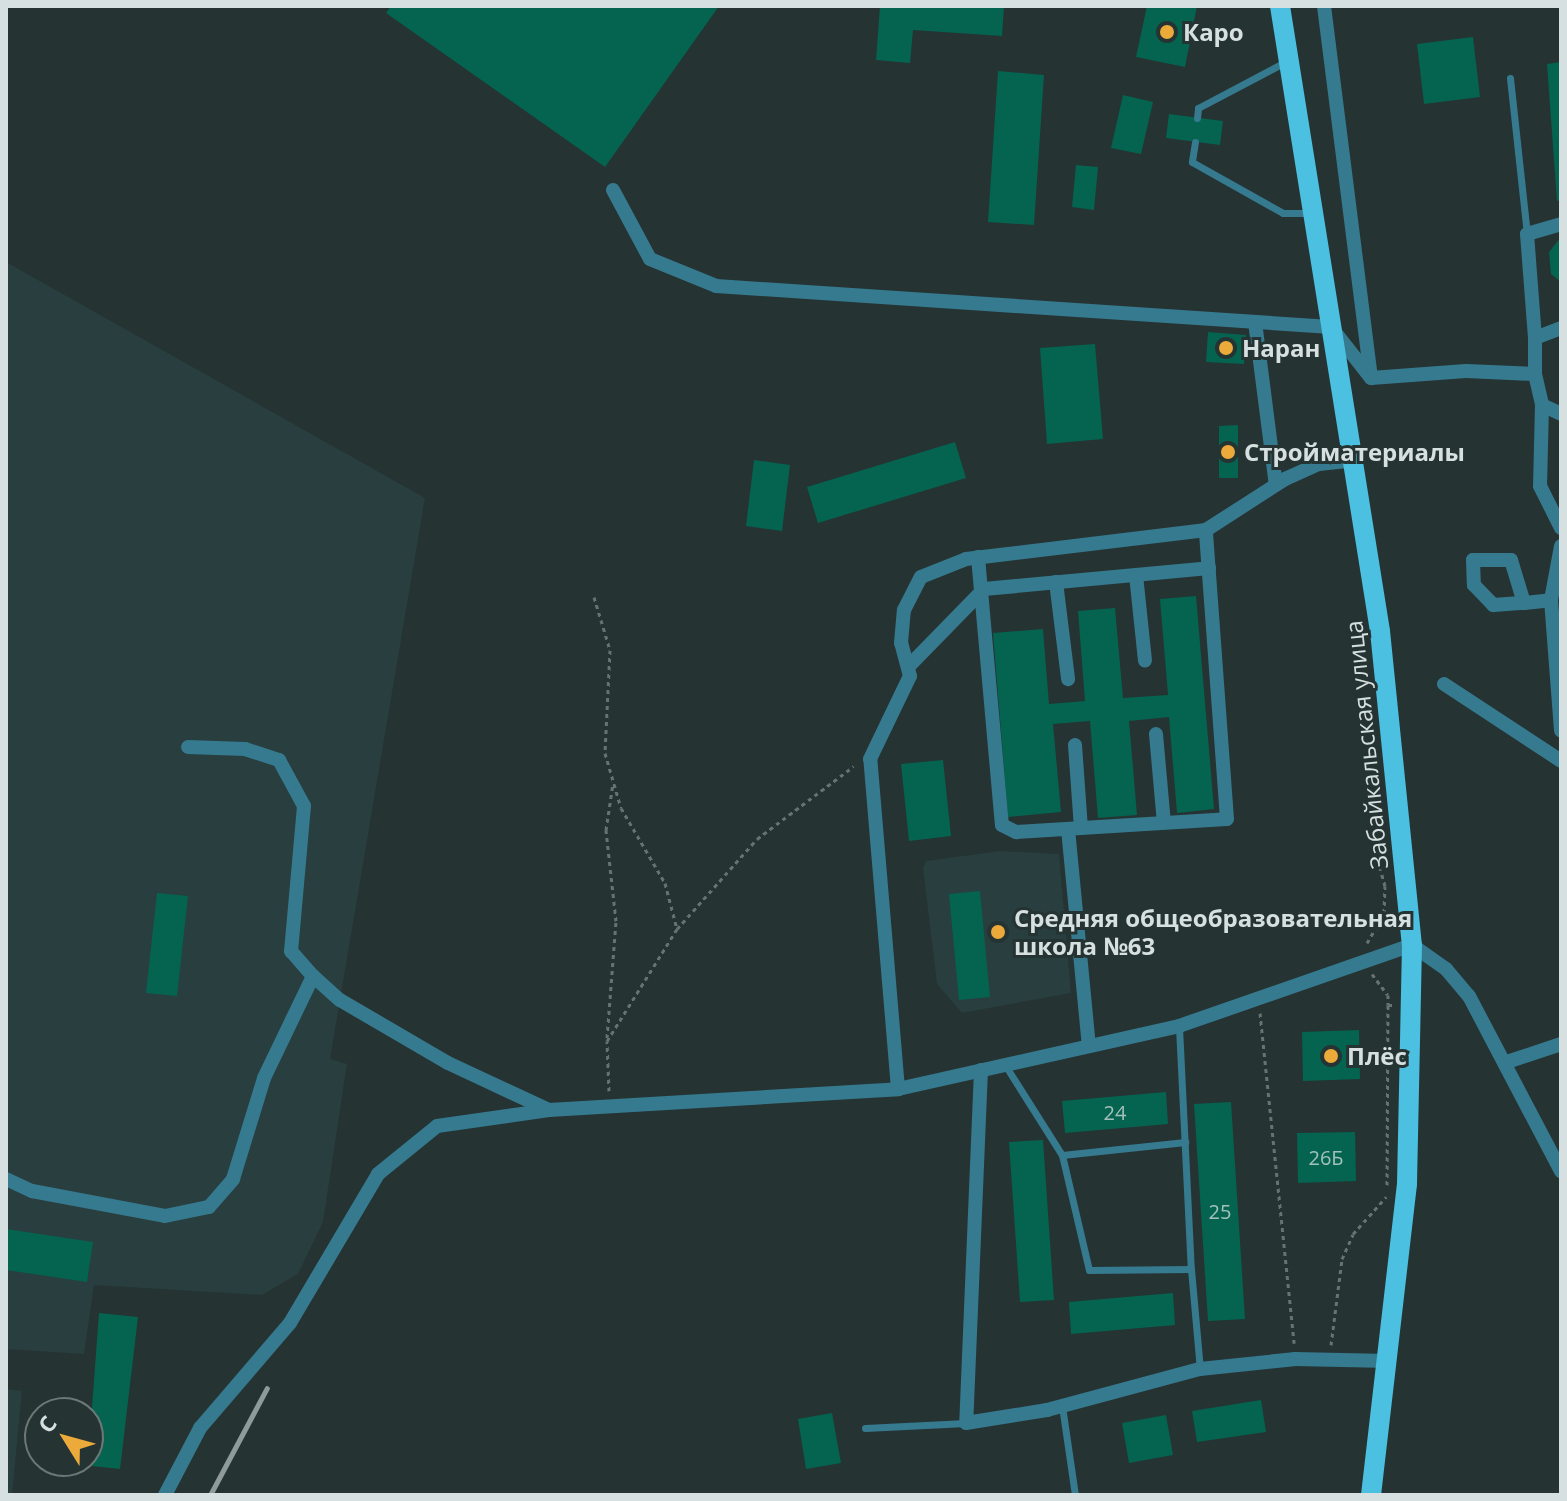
<!DOCTYPE html>
<meta charset="utf-8">
<style>
body{margin:0}
#map{position:relative;width:1567px;height:1501px;overflow:hidden;background:#253333;font-family:"Open Sans",sans-serif}
div>[style]{position:absolute}
.built>*{inset:0;background:#283e3f}
.building>*{inset:0;background:#046450}
.path>*{height:3px;margin-top:-1.5px;transform-origin:0;background:repeating-linear-gradient(90deg,#677373 0 4px,transparent 0 8px)}
.service>*{height:7px;margin:-3.5px;padding:0 3.5px;transform-origin:3.5px;border-radius:3.5px;background:#367a8f}
.minor>*{height:14px;margin:-7px;padding:0 7px;transform-origin:7px;border-radius:7px;background:#367a8f}
.primary>*{height:20px;margin:-10px;padding:0 10px;transform-origin:10px;border-radius:10px;background:#4bc0e1}
.rail>*{height:5px;margin:-2.5px;padding:0 2.5px;transform-origin:2.5px;border-radius:2.5px;background:#8f9a9a}
.dots>*{width:22px;height:22px;translate:-50% -50%;box-sizing:border-box;border:4px solid #253333;border-radius:50%}
span{translate:-50% -50%;white-space:nowrap;text-align:center;line-height:1.15;-webkit-text-stroke:6px #253333;paint-order:stroke}
.number-label{font-size:20px;color:#a2c1bc}
.number-label span{-webkit-text-stroke-width:0}
.poi-label{font-size:24px;color:#d7e0e0;font-weight:700}
.left{translate:0 -50%;text-align:left}
.street-label{font-size:24px;color:#d7e0e0}
.frame{position:absolute;inset:0;border:8px solid #d7e0e0;pointer-events:none}
.north{position:absolute;left:24px;top:1397px;width:80px;height:80px;box-sizing:border-box;background:#253333;border:2px solid #6c7878;border-radius:50%;rotate:307deg;font-size:22px;font-weight:700;line-height:32px;text-align:center;color:#d7e0e0}
.north::after{content:'';display:block;margin:auto;width:28px;height:36px;background:#ebaa39;clip-path:polygon(50% 0,100% 100%,50% 72%,0 100%)}
</style>
<div id="map">
<div class="built">
<div style="clip-path:polygon(6px 262px,425px 498px,330px 1059px,347px 1064px,323px 1222px,298px 1274px,262px 1295px,94px 1285px,84px 1354px,6px 1349px)"></div>
<div style="clip-path:polygon(1000px 851px,1059px 854px,1071px 993px,962px 1013px,937px 984px,923px 868px,926px 861px)"></div>
<div style="clip-path:polygon(6px 1389px,22px 1391px,12px 1495px,6px 1495px)"></div>
</div>
<div class="building">
<div style="clip-path:polygon(391px 6px,719px 6px,605px 167px,386px 13px)"></div>
<div style="clip-path:polygon(880px 6px,1004px 6px,1002px 36px,913px 30px,910px 63px,876px 60px)"></div>
<div style="clip-path:polygon(1147px 6px,1197px 6px,1185px 67px,1136px 57px)"></div>
<div style="clip-path:polygon(1473px 37px,1480px 97px,1424px 104px,1417px 44px)"></div>
<div style="clip-path:polygon(1561px 62px,1561px 200px,1557px 201px,1547px 64px)"></div>
<div style="clip-path:polygon(998px 71px,1044px 75px,1034px 225px,988px 222px)"></div>
<div style="clip-path:polygon(1123px 95px,1153px 102px,1141px 154px,1111px 148px)"></div>
<div style="clip-path:polygon(1169px 114px,1223px 121px,1220px 145px,1166px 138px)"></div>
<div style="clip-path:polygon(1076px 165px,1098px 167px,1094px 210px,1072px 207px)"></div>
<div style="clip-path:polygon(1561px 237px,1561px 282px,1551px 274px,1549px 252px)"></div>
<div style="clip-path:polygon(1208px 332px,1246px 335px,1244px 364px,1206px 362px)"></div>
<div style="clip-path:polygon(1095px 344px,1103px 439px,1047px 444px,1040px 348px)"></div>
<div style="clip-path:polygon(1238px 425px,1238px 478px,1219px 478px,1219px 426px)"></div>
<div style="clip-path:polygon(955px 442px,966px 478px,818px 523px,807px 487px)"></div>
<div style="clip-path:polygon(754px 460px,790px 465px,782px 531px,746px 526px)"></div>
<div style="clip-path:polygon(1196px 596px,1214px 809px,1177px 813px,1169px 717px,1129px 721px,1137px 815px,1098px 818px,1090px 721px,1053px 724px,1061px 812px,1008px 817px,993px 633px,1043px 629px,1049px 704px,1085px 701px,1078px 611px,1115px 608px,1123px 698px,1168px 695px,1160px 599px)"></div>
<div style="clip-path:polygon(943px 760px,951px 836px,909px 841px,901px 764px)"></div>
<div style="clip-path:polygon(980px 891px,990px 997px,959px 1000px,949px 894px)"></div>
<div style="clip-path:polygon(157px 893px,188px 896px,177px 996px,146px 993px)"></div>
<div style="clip-path:polygon(1359px 1030px,1360px 1079px,1303px 1081px,1302px 1032px)"></div>
<div style="clip-path:polygon(1166px 1092px,1168px 1124px,1065px 1133px,1062px 1101px)"></div>
<div style="clip-path:polygon(1231px 1102px,1245px 1319px,1208px 1321px,1194px 1104px)"></div>
<div style="clip-path:polygon(1355px 1132px,1356px 1181px,1298px 1183px,1297px 1133px)"></div>
<div style="clip-path:polygon(1043px 1140px,1054px 1300px,1020px 1302px,1009px 1142px)"></div>
<div style="clip-path:polygon(6px 1229px,93px 1242px,87px 1282px,6px 1270px)"></div>
<div style="clip-path:polygon(1173px 1293px,1175px 1325px,1071px 1334px,1069px 1302px)"></div>
<div style="clip-path:polygon(99px 1313px,138px 1317px,120px 1469px,82px 1465px,88px 1461px)"></div>
<div style="clip-path:polygon(1261px 1400px,1266px 1432px,1197px 1442px,1192px 1411px)"></div>
<div style="clip-path:polygon(832px 1413px,841px 1463px,806px 1469px,798px 1419px)"></div>
<div style="clip-path:polygon(1166px 1415px,1173px 1455px,1129px 1463px,1122px 1423px)"></div>
</div>
<div class="path">
<div style="left:594px;top:597px;width:55px;rotate:73.2deg"></div>
<div style="left:610px;top:650px;width:103px;rotate:92.8deg"></div>
<div style="left:605px;top:753px;width:57px;rotate:73.8deg"></div>
<div style="left:621px;top:808px;width:87px;rotate:59.6deg"></div>
<div style="left:665px;top:883px;width:48px;rotate:75.4deg"></div>
<div style="left:1367px;top:943px;width:34px;rotate:-60deg"></div>
<div style="left:1384px;top:913px;width:27px;rotate:-88deg"></div>
<div style="left:1385px;top:886px;width:56px;rotate:-105.5deg"></div>
<div style="left:1372px;top:974px;width:26px;rotate:53deg"></div>
<div style="left:1388px;top:995px;width:10px;rotate:90deg"></div>
<div style="left:1388px;top:1005px;width:7px"></div>
<div style="left:1260px;top:1013px;width:332px;rotate:84.1deg"></div>
<div style="left:607px;top:1038px;width:117px;rotate:-85.6deg"></div>
<div style="left:616px;top:921px;width:92px;rotate:-96.3deg"></div>
<div style="left:606px;top:830px;width:48px;rotate:-81.5deg"></div>
<div style="left:609px;top:1091px;width:50px;rotate:-92.3deg"></div>
<div style="left:607px;top:1041px;width:132px;rotate:-58deg"></div>
<div style="left:677px;top:929px;width:120px;rotate:-48.4deg"></div>
<div style="left:757px;top:839px;width:121px;rotate:-37deg"></div>
<div style="left:1387px;top:1185px;width:180px;rotate:-89.7deg"></div>
<div style="left:1331px;top:1345px;width:87px;rotate:-82.7deg"></div>
<div style="left:1342px;top:1259px;width:27px;rotate:-66deg"></div>
<div style="left:1353px;top:1234px;width:50px;rotate:-48.3deg"></div>
</div>
<div class="service">
<div style="left:1510px;top:78px;width:157px;rotate:83.8deg"></div>
<div style="left:1197px;top:118px;width:10px;rotate:-84deg"></div>
<div style="left:1198px;top:108px;width:101px;rotate:-27.8deg"></div>
<div style="left:1195px;top:142px;width:20px;rotate:99deg"></div>
<div style="left:1192px;top:162px;width:104px;rotate:29.3deg"></div>
<div style="left:1283px;top:213px;width:29px"></div>
<div style="left:1179px;top:1027px;width:242px;rotate:87.2deg"></div>
<div style="left:1005px;top:1065px;width:107px;rotate:57.7deg"></div>
<div style="left:1062px;top:1155px;width:118px;rotate:76.8deg"></div>
<div style="left:1089px;top:1270px;width:102px;rotate:-0.6deg"></div>
<div style="left:1191px;top:1269px;width:100px;rotate:84.9deg"></div>
<div style="left:1062px;top:1155px;width:124px;rotate:-6deg"></div>
<div style="left:1062px;top:1406px;width:90px;rotate:81.7deg"></div>
<div style="left:865px;top:1428px;width:101px;rotate:-2.8deg"></div>
</div>
<div class="minor">
<div style="left:1324px;top:6px;width:374px;rotate:82.8deg"></div>
<div style="left:613px;top:190px;width:78px;rotate:61.8deg"></div>
<div style="left:650px;top:259px;width:71px;rotate:22.2deg"></div>
<div style="left:716px;top:286px;width:616px;rotate:3.81deg"></div>
<div style="left:1331px;top:327px;width:65px;rotate:51.9deg"></div>
<div style="left:1371px;top:378px;width:95px;rotate:-4.2deg"></div>
<div style="left:1466px;top:371px;width:69px;rotate:2.5deg"></div>
<div style="left:1535px;top:374px;width:32px;rotate:77deg"></div>
<div style="left:1542px;top:405px;width:81px;rotate:91.4deg"></div>
<div style="left:1540px;top:486px;width:47px;rotate:63.4deg"></div>
<div style="left:1255px;top:322px;width:164px;rotate:82.7deg"></div>
<div style="left:1535px;top:338px;width:104px;rotate:-94.4deg"></div>
<div style="left:1527px;top:234px;width:35px;rotate:-16deg"></div>
<div style="left:1535px;top:374px;width:36px;rotate:-90deg"></div>
<div style="left:1535px;top:338px;width:28px;rotate:-21deg"></div>
<div style="left:1542px;top:405px;width:21px;rotate:25deg"></div>
<div style="left:978px;top:557px;width:269px;rotate:84.9deg"></div>
<div style="left:1002px;top:825px;width:16px;rotate:27deg"></div>
<div style="left:1016px;top:832px;width:211px;rotate:-3.5deg"></div>
<div style="left:1227px;top:819px;width:290px;rotate:-94.2deg"></div>
<div style="left:1136px;top:575px;width:86px;rotate:84deg"></div>
<div style="left:1056px;top:582px;width:98px;rotate:82.9deg"></div>
<div style="left:1551px;top:600px;width:55px;rotate:-79.5deg"></div>
<div style="left:1524px;top:603px;width:45px;rotate:-106.8deg"></div>
<div style="left:1511px;top:560px;width:38px;rotate:180deg"></div>
<div style="left:1473px;top:560px;width:25px;rotate:88deg"></div>
<div style="left:1474px;top:585px;width:28px;rotate:46deg"></div>
<div style="left:1493px;top:605px;width:31px;rotate:-4deg"></div>
<div style="left:1524px;top:603px;width:27px;rotate:-6deg"></div>
<div style="left:1551px;top:600px;width:131px;rotate:85.6deg"></div>
<div style="left:908px;top:667px;width:109px;rotate:-45.7deg"></div>
<div style="left:984px;top:589px;width:226px;rotate:-5.3deg"></div>
<div style="left:1444px;top:684px;width:140px;rotate:33.3deg"></div>
<div style="left:1156px;top:734px;width:89px;rotate:84.9deg"></div>
<div style="left:1075px;top:745px;width:83px;rotate:85.9deg"></div>
<div style="left:188px;top:747px;width:57px;rotate:2deg"></div>
<div style="left:245px;top:749px;width:36px;rotate:18deg"></div>
<div style="left:279px;top:760px;width:52px;rotate:61.5deg"></div>
<div style="left:304px;top:806px;width:146px;rotate:95.1deg"></div>
<div style="left:291px;top:951px;width:33px;rotate:49deg"></div>
<div style="left:1068px;top:829px;width:218px;rotate:84.5deg"></div>
<div style="left:1507px;top:1062px;width:57px;rotate:-18.4deg"></div>
<div style="left:981px;top:1070px;width:353px;rotate:92.4deg"></div>
<div style="left:966px;top:1423px;width:82px;rotate:-9.1deg"></div>
<div style="left:1047px;top:1410px;width:158px;rotate:-15deg"></div>
<div style="left:1200px;top:1369px;width:96px;rotate:-6deg"></div>
<div style="left:1295px;top:1359px;width:94px;rotate:1.2deg"></div>
<div style="left:898px;top:1089px;width:331px;rotate:-94.8deg"></div>
<div style="left:870px;top:759px;width:92px;rotate:-64.3deg"></div>
<div style="left:910px;top:676px;width:34px;rotate:-105deg"></div>
<div style="left:901px;top:643px;width:33px;rotate:-85deg"></div>
<div style="left:904px;top:610px;width:37px;rotate:-63deg"></div>
<div style="left:921px;top:577px;width:48px;rotate:-21.8deg"></div>
<div style="left:966px;top:559px;width:242px;rotate:-6.9deg"></div>
<div style="left:1206px;top:530px;width:94px;rotate:-32.8deg"></div>
<div style="left:1285px;top:479px;width:37px;rotate:-24deg"></div>
<div style="left:1319px;top:464px;width:37px;rotate:-6deg"></div>
<div style="left:6px;top:1179px;width:29px;rotate:25deg"></div>
<div style="left:32px;top:1191px;width:135px;rotate:10.6deg"></div>
<div style="left:165px;top:1216px;width:45px;rotate:-11.6deg"></div>
<div style="left:209px;top:1207px;width:37px;rotate:-49deg"></div>
<div style="left:233px;top:1179px;width:106px;rotate:-72.9deg"></div>
<div style="left:264px;top:1078px;width:113px;rotate:-64.3deg"></div>
<div style="left:313px;top:976px;width:36px;rotate:42deg"></div>
<div style="left:340px;top:1000px;width:125px;rotate:30.3deg"></div>
<div style="left:448px;top:1063px;width:111px;rotate:25deg"></div>
<div style="left:165px;top:1495px;width:76px;rotate:-62.4deg"></div>
<div style="left:200px;top:1428px;width:138px;rotate:-49.4deg"></div>
<div style="left:290px;top:1323px;width:173px;rotate:-59.4deg"></div>
<div style="left:378px;top:1174px;width:76px;rotate:-39.1deg"></div>
<div style="left:437px;top:1126px;width:113px;rotate:-8.1deg"></div>
<div style="left:549px;top:1110px;width:350px;rotate:-3.4deg"></div>
<div style="left:898px;top:1089px;width:288px;rotate:-12.6deg"></div>
<div style="left:1179px;top:1026px;width:247px;rotate:-19.2deg"></div>
<div style="left:1412px;top:945px;width:42px;rotate:35.2deg"></div>
<div style="left:1446px;top:969px;width:35px;rotate:50deg"></div>
<div style="left:1469px;top:996px;width:198px;rotate:62.3deg"></div>
</div>
<div class="primary">
<div style="left:1280px;top:6px;width:633px;rotate:80.91deg"></div>
<div style="left:1380px;top:631px;width:316px;rotate:84.2deg"></div>
<div style="left:1412px;top:945px;width:239px;rotate:91.2deg"></div>
<div style="left:1407px;top:1184px;width:313px;rotate:96.6deg"></div>
</div>
<div class="rail">
<div style="left:210px;top:1495px;width:121px;rotate:-62deg"></div>
</div>
<div class="dots">
<div style="left:1167px;top:32px;background:#ebaa39"></div>
<div style="left:1226px;top:348px;background:#ebaa39"></div>
<div style="left:1228px;top:452px;background:#ebaa39"></div>
<div style="left:998px;top:932px;background:#ebaa39"></div>
<div style="left:1331px;top:1056px;background:#ebaa39"></div>
</div>
<div class="number-label">
<span style="left:1115px;top:1112px">24</span>
<span style="left:1326px;top:1157px">26Б</span>
<span style="left:1220px;top:1211px">25</span>
</div>
<div class="poi-label">
<span class="left" style="left:1183px;top:32px">Каро</span>
<span class="left" style="left:1242px;top:348px">Наран</span>
<span class="left" style="left:1244px;top:452px">Стройматериалы</span>
<span class="left" style="left:1014px;top:932px">Средняя общеобразовательная<br>школа №63</span>
<span class="left" style="left:1347px;top:1056px">Плёс</span>
</div>
<div class="street-label">
<span style="left:1366px;top:745px;rotate:-96deg">Забайкальская улица</span>
</div>
<div class="frame"></div>
<div class="north">С</div>
</div>
